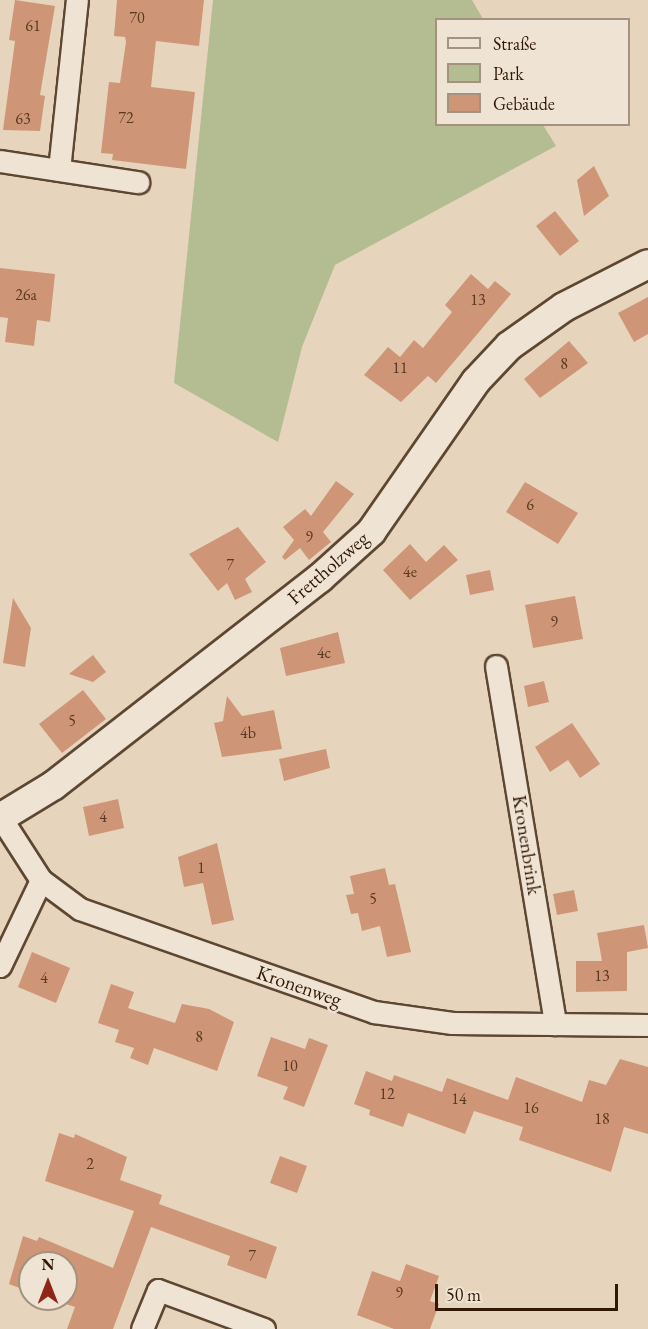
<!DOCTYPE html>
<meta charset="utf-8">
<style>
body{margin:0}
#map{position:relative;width:648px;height:1329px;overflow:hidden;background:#e6d5bc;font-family:"EB Garamond",serif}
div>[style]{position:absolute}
.green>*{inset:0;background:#b4bd92}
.building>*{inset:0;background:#ce9677}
.roads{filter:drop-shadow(2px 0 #5e4732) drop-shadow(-2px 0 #5e4732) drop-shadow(0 2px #5e4732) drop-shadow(0 -2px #5e4732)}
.street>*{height:21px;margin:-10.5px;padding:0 10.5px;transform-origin:10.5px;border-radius:10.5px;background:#efe4d3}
.secondary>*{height:28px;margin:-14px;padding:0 14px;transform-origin:14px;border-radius:14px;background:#efe4d3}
span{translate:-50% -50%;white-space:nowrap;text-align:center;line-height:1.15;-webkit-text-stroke:5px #efe4d3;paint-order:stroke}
.number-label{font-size:16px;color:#583821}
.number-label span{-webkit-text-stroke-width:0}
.street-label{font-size:20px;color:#301804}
.legend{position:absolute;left:435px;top:18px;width:195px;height:108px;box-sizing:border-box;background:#efe4d3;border:2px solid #a39280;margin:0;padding:8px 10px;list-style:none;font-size:18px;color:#301804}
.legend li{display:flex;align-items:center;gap:12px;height:30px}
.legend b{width:30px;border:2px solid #a39280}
.north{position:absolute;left:18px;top:1251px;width:60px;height:60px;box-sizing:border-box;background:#efe4d3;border:2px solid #a39280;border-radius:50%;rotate:0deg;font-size:16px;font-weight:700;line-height:24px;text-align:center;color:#301804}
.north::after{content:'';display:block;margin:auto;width:21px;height:27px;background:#8f2418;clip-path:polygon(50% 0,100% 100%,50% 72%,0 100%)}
.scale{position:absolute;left:435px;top:1284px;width:183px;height:27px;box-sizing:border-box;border:3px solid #301804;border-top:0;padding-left:8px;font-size:18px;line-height:21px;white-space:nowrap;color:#301804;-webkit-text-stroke:4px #efe4d3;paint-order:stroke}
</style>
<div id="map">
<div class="green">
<div style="clip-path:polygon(213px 0,472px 0,483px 19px,436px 20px,436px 124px,543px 125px,556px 146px,335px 265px,302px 347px,278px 442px,174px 383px)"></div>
</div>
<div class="building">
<div style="clip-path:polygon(15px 0,55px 6px,40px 95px,45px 96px,40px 131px,3px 130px,15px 41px,9px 40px)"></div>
<div style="clip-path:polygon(117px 0,204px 0,199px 46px,156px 41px,151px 87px,195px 92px,186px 169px,112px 160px,113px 154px,101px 153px,109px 82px,120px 83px,126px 42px,125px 37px,114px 36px)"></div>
<div style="clip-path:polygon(594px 166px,609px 196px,584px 216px,577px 180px)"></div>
<div style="clip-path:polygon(555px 211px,579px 241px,560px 256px,536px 226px)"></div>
<div style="clip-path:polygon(0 268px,55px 274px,50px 322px,37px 320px,34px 346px,5px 342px,8px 318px,0 317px)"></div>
<div style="clip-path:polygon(471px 274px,488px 289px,495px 281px,511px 294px,436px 383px,428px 376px,401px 402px,364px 375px,388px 347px,400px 357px,414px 340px,423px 348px,452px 312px,445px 305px)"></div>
<div style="clip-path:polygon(648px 297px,648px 334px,634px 342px,618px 313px)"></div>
<div style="clip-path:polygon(569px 341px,588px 363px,540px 398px,524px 379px)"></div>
<div style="clip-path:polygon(336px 481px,354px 494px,323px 532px,331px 542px,309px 560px,300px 548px,285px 560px,282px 557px,294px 540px,283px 527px,305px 509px,311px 516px)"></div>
<div style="clip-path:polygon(525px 482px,578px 513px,558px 544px,506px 512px)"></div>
<div style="clip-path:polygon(238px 527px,266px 562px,245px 579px,252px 592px,235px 600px,227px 583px,218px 591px,189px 554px)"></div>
<div style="clip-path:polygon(410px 544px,426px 562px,444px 545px,458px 560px,410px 600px,383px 570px)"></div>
<div style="clip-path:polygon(490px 570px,494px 590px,470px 595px,466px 575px)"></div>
<div style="clip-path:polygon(575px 596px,583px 639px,533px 648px,525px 605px)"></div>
<div style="clip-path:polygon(13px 598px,31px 628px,25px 667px,3px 663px)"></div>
<div style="clip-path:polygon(338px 632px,345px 663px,286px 676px,280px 648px)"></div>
<div style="clip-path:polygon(93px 655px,106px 672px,93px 682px,69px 674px)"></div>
<div style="clip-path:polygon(544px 681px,549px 702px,528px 707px,524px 686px)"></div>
<div style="clip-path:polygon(83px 690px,106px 719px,62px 753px,39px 724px)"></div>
<div style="clip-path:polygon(227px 696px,242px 716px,274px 710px,282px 749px,222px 757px,214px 723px,223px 721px)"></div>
<div style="clip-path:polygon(572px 723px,600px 764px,580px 778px,568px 760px,550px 772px,535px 747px)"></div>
<div style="clip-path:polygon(326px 749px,330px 768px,284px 781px,279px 759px)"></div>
<div style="clip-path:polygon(118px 799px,124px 828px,89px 836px,83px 807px)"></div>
<div style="clip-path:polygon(217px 843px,234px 920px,212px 925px,203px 883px,184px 887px,178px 857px)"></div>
<div style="clip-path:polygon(385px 868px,389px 885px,395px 884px,411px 952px,387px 957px,380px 926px,362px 931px,358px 913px,351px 914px,346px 895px,354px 894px,350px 876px)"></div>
<div style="clip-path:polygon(574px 890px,578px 911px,557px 915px,553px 894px)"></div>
<div style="clip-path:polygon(644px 925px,648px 948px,627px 952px,627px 991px,576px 992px,576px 961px,602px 961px,597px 933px)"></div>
<div style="clip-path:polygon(32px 952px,70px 968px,56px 1003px,18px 987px)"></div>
<div style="clip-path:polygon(111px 984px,134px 992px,128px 1008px,175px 1023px,182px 1004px,209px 1009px,234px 1022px,217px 1071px,154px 1048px,148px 1065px,130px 1058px,134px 1048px,115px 1042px,119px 1030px,98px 1023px)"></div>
<div style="clip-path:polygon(271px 1037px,305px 1049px,309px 1038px,328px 1045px,304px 1107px,283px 1099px,288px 1087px,257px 1076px)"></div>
<div style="clip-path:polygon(620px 1059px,648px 1067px,648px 1134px,624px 1127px,611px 1172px,519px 1140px,523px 1127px,474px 1111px,465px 1134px,408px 1113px,403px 1127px,369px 1115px,370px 1110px,354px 1104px,366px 1071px,392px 1081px,394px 1075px,442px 1092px,447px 1078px,508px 1100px,516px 1077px,582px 1102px,589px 1080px,606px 1085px)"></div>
<div style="clip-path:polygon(59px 1133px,74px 1138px,75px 1134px,127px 1157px,120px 1180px,162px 1195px,159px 1204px,277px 1247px,266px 1279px,227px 1265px,230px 1256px,151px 1227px,113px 1329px,67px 1329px,75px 1307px,51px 1299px,66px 1299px,66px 1263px,30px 1263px,30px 1292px,9px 1284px,23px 1236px,37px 1241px,39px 1237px,113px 1268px,134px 1211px,45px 1181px)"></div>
<div style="clip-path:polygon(280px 1156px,307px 1166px,297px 1193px,270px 1183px)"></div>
<div style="clip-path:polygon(406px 1264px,439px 1276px,430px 1301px,439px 1304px,430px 1329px,394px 1329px,357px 1315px,372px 1271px,400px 1281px)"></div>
</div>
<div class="roads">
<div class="street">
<div style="left:0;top:161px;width:140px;rotate:8.7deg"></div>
<div style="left:59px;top:170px;width:171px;rotate:-84deg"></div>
<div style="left:496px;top:666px;width:363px;rotate:80.6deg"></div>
<div style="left:1px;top:818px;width:74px;rotate:57.2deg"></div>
<div style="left:41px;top:880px;width:49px;rotate:36.6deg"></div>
<div style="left:80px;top:909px;width:312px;rotate:19.3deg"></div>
<div style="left:374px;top:1012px;width:79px;rotate:8deg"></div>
<div style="left:452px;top:1023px;width:196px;rotate:0.6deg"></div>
<div style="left:0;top:966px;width:95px;rotate:-64.5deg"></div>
<div style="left:142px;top:1329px;width:42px;rotate:-67.7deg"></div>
<div style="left:158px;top:1290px;width:113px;rotate:20.2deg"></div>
</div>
<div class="secondary">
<div style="left:0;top:818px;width:63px;rotate:-31.4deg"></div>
<div style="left:54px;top:785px;width:337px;rotate:-37.9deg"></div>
<div style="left:320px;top:578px;width:69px;rotate:-42deg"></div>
<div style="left:371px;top:532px;width:184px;rotate:-55.2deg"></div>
<div style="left:476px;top:381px;width:48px;rotate:-46.7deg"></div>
<div style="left:509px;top:346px;width:67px;rotate:-35.3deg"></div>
<div style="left:564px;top:307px;width:94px;rotate:-27.1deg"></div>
</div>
</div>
<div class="number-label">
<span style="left:137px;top:18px">70</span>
<span style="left:33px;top:26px">61</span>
<span style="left:126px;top:118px">72</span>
<span style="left:23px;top:119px">63</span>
<span style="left:26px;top:295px">26a</span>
<span style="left:478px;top:300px">13</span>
<span style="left:564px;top:364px">8</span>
<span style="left:400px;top:368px">11</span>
<span style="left:530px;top:505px">6</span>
<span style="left:309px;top:537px">9</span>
<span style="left:230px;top:565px">7</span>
<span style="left:410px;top:572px">4e</span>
<span style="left:554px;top:622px">9</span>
<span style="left:324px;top:653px">4c</span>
<span style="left:72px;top:721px">5</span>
<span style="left:248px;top:733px">4b</span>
<span style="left:103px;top:817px">4</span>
<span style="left:201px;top:868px">1</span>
<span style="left:373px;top:899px">5</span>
<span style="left:602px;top:976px">13</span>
<span style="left:44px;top:978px">4</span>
<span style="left:199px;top:1037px">8</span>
<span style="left:290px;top:1066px">10</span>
<span style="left:387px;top:1094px">12</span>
<span style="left:459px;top:1099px">14</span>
<span style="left:531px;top:1108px">16</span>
<span style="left:602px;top:1119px">18</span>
<span style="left:90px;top:1164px">2</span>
<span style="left:252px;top:1256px">7</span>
<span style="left:399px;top:1293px">9</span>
</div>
<div class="street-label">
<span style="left:328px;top:568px;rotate:-41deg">Frettholzweg</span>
<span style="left:527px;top:845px;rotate:81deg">Kronenbrink</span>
<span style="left:299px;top:986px;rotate:19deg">Kronenweg</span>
</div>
<ul class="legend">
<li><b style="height:8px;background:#efe4d3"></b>Straße</li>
<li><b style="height:16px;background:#b4bd92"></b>Park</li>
<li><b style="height:16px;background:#ce9677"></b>Gebäude</li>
</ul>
<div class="north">N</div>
<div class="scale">50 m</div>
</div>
